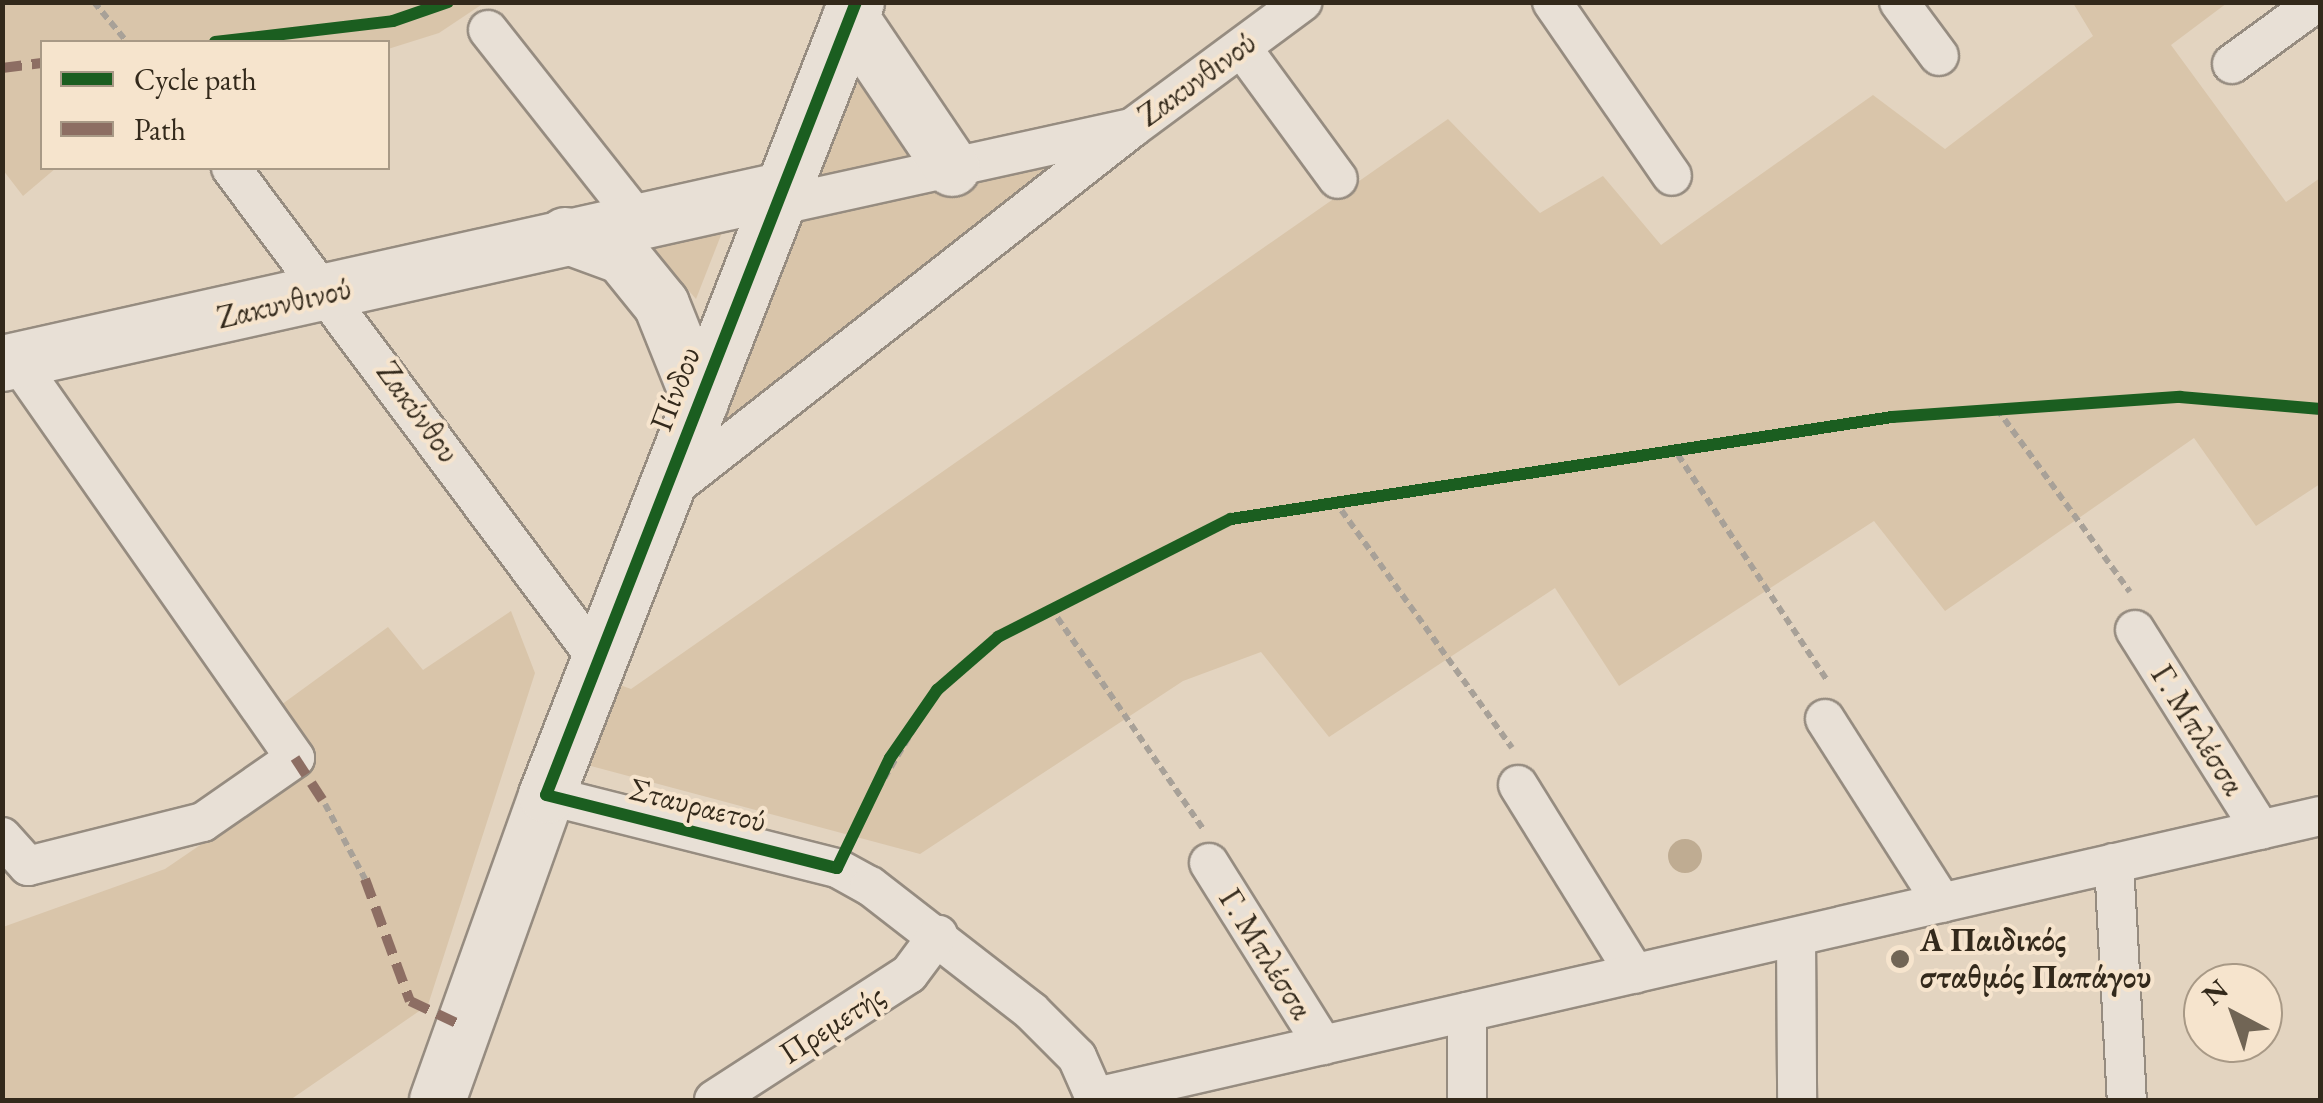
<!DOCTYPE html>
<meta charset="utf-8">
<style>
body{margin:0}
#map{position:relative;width:2323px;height:1103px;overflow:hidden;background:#e3d4c0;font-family:"EB Garamond",serif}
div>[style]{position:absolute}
.green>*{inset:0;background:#d9c5aa}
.water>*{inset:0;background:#bfac92}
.round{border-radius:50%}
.path>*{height:6px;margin-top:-3px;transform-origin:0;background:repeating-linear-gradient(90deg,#a8a198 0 8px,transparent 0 13px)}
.roads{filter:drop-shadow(2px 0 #968c80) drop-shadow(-2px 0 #968c80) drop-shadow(0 2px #968c80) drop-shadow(0 -2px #968c80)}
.street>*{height:38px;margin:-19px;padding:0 19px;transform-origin:19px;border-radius:19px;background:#e8e0d6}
.secondary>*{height:55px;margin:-27.5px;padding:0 27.5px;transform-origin:27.5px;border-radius:27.5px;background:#e8e0d6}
.quiet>*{height:10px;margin-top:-5px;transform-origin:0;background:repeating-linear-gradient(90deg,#8d6e63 0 20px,transparent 0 30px)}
.cycleway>*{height:12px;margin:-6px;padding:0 6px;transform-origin:6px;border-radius:6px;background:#1b5e20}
.dots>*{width:28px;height:28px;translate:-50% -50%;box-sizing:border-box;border:5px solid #f6e4cd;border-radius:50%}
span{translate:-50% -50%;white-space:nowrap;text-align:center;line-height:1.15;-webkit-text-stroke:8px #f6e4cd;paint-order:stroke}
.street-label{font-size:32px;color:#33291b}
.poi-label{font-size:32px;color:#33291b;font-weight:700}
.left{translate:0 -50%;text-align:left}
.frame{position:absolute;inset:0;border:5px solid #33291b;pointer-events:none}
.legend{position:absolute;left:40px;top:40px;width:350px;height:130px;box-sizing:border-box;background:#f6e4cd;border:2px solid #a89986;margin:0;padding:12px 18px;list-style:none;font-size:30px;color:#33291b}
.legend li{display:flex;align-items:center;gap:20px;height:50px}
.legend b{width:50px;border:2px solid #a89986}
.north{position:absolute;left:2183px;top:963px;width:100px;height:100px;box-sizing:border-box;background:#f6e4cd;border:2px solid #a89986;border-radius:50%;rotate:319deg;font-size:28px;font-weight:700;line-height:40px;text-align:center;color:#33291b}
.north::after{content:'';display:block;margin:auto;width:35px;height:45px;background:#716555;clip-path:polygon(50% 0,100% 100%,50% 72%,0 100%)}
</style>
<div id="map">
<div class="green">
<div style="clip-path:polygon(3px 2px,484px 2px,484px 3px,439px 33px,388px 49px,42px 42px,42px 168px,56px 168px,23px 196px,3px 170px)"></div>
<div style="clip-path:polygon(2073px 3px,2227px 3px,2171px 45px,2286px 202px,2320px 178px,2320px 484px,2256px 526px,2194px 438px,1945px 611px,1874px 521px,1619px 686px,1555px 588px,1329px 737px,1261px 652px,1183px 681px,920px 854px,576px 762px,609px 681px,631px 689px,1448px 119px,1540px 213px,1603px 176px,1661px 245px,1873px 95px,1945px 149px,2093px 36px)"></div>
<div style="clip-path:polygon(841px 39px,922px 163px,786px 185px)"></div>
<div style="clip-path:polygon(1084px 159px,688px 451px,775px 210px)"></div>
<div style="clip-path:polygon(723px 230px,696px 299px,646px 242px)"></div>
<div style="clip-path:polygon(511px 611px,535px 673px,428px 1005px,290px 1100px,3px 1100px,3px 927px,165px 869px,309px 771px,270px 713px,388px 627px,423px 670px)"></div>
</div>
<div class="water">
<div class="round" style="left:1668px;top:839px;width:34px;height:34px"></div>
</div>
<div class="path">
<div style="left:94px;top:2px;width:52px;rotate:50.5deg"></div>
<div style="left:1997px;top:409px;width:226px;rotate:54deg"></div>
<div style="left:1678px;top:455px;width:272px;rotate:56.5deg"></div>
<div style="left:1334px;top:500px;width:305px;rotate:54.3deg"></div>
<div style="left:1050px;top:607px;width:270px;rotate:55.4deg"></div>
<div style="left:325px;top:804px;width:85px;rotate:61.9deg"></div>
<div style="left:851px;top:834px;width:168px;rotate:-59.2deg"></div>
<div style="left:937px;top:690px;width:81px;rotate:-41deg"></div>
<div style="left:998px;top:637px;width:261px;rotate:-26.9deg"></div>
<div style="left:1231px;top:519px;width:669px;rotate:-8.77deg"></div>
<div style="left:1892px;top:417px;width:289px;rotate:-4deg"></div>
<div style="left:2180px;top:397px;width:141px;rotate:4.9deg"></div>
</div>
<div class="roads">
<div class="street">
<div style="left:1552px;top:2px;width:211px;rotate:55.4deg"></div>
<div style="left:1899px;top:2px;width:67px;rotate:53.5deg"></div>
<div style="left:488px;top:30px;width:242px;rotate:51.7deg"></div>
<div style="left:1242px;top:48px;width:162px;rotate:53.8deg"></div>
<div style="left:2232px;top:64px;width:105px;rotate:-36.1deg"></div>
<div style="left:231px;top:168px;width:614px;rotate:53.28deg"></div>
<div style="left:776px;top:206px;width:364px;rotate:-12.4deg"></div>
<div style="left:1132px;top:128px;width:212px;rotate:-36.5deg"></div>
<div style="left:674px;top:487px;width:582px;rotate:-38.09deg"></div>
<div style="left:2135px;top:630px;width:236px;rotate:57.8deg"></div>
<div style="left:1825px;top:719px;width:218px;rotate:57.5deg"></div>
<div style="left:1518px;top:785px;width:222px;rotate:58.2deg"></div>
<div style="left:546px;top:795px;width:300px;rotate:14.1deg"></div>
<div style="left:837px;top:868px;width:38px;rotate:29deg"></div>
<div style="left:870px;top:886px;width:204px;rotate:37.8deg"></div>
<div style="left:1031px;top:1011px;width:65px;rotate:45deg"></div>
<div style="left:1077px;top:1057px;width:47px;rotate:66.2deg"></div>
<div style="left:2px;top:837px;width:39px;rotate:48deg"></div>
<div style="left:28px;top:866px;width:180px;rotate:-14.1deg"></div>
<div style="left:203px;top:822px;width:112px;rotate:-34.8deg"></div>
<div style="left:295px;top:758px;width:485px;rotate:-125deg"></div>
<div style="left:1209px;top:863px;width:215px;rotate:57.9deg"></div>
<div style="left:2114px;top:863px;width:237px;rotate:86.9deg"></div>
<div style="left:1796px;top:937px;width:163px;rotate:89.6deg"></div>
<div style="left:1096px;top:1097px;width:1256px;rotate:-12.93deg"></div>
<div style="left:714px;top:1100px;width:232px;rotate:-32.9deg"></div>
<div style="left:909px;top:974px;width:49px;rotate:-53.4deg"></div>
<div style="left:1467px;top:1100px;width:88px;rotate:-90deg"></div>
</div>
<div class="secondary">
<div style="left:850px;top:17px;width:182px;rotate:56deg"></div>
<div style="left:565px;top:235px;width:61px;rotate:20.2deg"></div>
<div style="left:622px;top:256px;width:62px;rotate:50.9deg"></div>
<div style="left:661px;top:304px;width:105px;rotate:68.1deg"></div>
<div style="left:2px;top:363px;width:801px;rotate:-12.54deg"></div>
<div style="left:437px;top:1100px;width:324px;rotate:-70.3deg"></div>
<div style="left:546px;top:795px;width:851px;rotate:-68.65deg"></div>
</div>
</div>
<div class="quiet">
<div style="left:2px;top:68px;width:40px;rotate:-7.1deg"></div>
<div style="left:295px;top:758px;width:55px;rotate:56.9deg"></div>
<div style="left:365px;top:879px;width:130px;rotate:69.8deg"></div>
<div style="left:410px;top:1001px;width:59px;rotate:25.3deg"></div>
</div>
<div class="cycleway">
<div style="left:856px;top:2px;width:851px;rotate:111.35deg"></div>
<div style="left:546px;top:795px;width:300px;rotate:14.1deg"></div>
<div style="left:837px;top:868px;width:122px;rotate:-64.3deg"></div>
<div style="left:890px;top:758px;width:83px;rotate:-55.3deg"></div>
<div style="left:937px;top:690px;width:81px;rotate:-41deg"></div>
<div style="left:998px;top:637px;width:261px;rotate:-26.9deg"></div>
<div style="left:1231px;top:519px;width:669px;rotate:-8.77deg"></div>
<div style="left:1892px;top:417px;width:289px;rotate:-4deg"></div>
<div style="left:2180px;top:397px;width:141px;rotate:4.9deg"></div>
<div style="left:215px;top:42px;width:179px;rotate:-6.7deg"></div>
<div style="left:393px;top:21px;width:58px;rotate:-19.1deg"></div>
</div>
<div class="dots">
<div style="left:1900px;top:959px;background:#716555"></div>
</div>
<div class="street-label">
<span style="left:1197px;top:79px;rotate:-36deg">Ζακυνθινού</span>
<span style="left:284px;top:303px;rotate:-13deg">Ζακυνθινού</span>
<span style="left:675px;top:389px;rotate:-69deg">Πίνδου</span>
<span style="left:418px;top:412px;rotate:54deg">Ζακύνθου</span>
<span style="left:2198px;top:730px;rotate:58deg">Γ. Μπλέσσα</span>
<span style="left:698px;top:805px;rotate:14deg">Σταυραετού</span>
<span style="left:1266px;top:954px;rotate:58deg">Γ. Μπλέσσα</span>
<span style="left:832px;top:1024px;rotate:-33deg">Πρεμετής</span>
</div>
<div class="poi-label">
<span class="left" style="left:1920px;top:959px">Α Παιδικός<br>σταθμός Παπάγου</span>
</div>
<div class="frame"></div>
<ul class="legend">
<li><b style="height:12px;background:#1b5e20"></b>Cycle path</li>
<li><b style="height:12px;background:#8d6e63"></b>Path</li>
</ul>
<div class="north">N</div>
</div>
